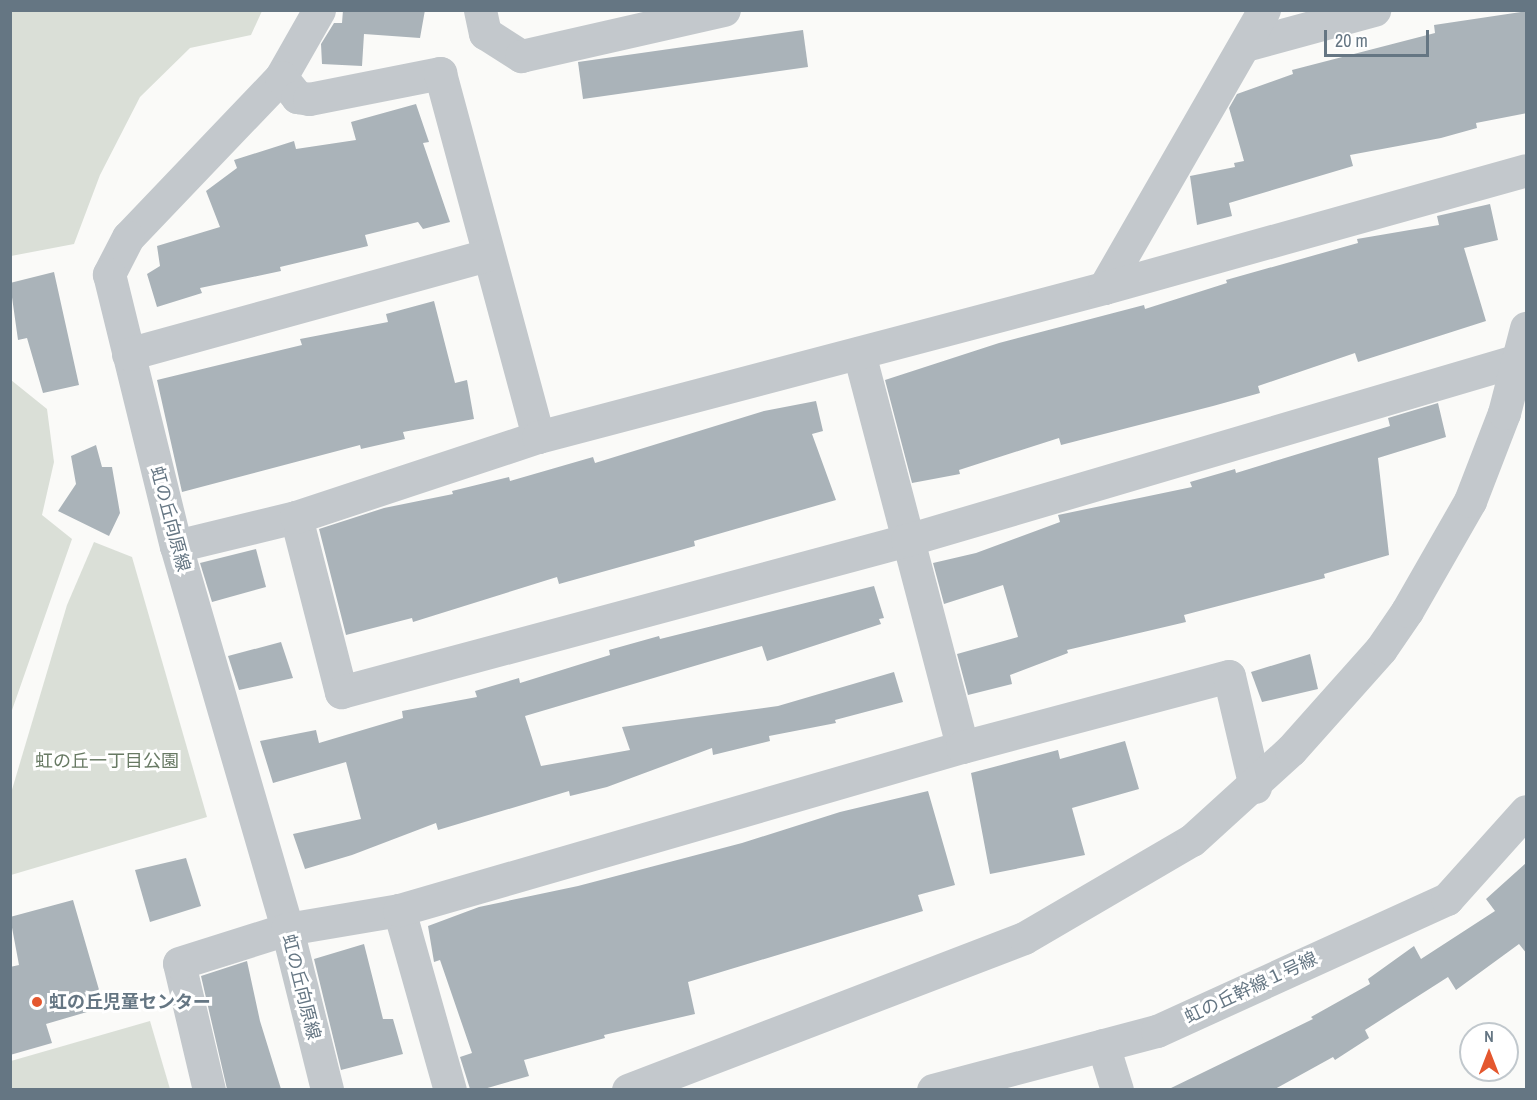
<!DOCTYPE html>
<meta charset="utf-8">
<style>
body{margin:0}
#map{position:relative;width:1537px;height:1100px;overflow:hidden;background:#fafaf8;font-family:"Archivo Narrow","Noto Sans JP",sans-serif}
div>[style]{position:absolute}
.green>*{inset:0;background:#dadfd7}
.building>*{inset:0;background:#aab3b9}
.minor>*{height:33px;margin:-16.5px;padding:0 16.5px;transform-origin:16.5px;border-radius:16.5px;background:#c3c8cc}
.tertiary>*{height:33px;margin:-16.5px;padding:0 16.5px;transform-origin:16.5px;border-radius:16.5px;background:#c3c8cc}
.dots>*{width:16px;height:16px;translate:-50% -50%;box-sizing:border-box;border:3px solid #fff;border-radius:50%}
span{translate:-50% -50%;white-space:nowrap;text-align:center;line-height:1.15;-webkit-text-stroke:6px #fff;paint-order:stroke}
.street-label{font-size:18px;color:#657683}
.park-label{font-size:18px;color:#687a64}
.poi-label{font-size:18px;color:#657683;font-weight:700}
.left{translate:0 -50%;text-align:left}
.frame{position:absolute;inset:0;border:12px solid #657683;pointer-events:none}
.north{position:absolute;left:1459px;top:1022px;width:60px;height:60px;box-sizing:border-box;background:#fff;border:2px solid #c1c8cd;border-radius:50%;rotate:0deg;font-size:16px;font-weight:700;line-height:24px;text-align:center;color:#657683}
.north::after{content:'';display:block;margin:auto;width:21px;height:27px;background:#e4572e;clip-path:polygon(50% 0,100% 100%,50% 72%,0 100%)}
.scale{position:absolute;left:1324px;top:30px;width:105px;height:27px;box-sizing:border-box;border:3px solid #657683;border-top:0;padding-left:8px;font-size:18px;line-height:21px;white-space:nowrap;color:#657683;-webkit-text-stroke:4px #fff;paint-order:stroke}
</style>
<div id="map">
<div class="green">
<div style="clip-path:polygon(11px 10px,262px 10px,262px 11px,251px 35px,190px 48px,140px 97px,100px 175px,74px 244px,11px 256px)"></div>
<div style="clip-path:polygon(11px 380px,47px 409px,54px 462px,42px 515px,72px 539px,11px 713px)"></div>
<div style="clip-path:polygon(94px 542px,132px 557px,207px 817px,11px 875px,11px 793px,67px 605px)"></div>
<div style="clip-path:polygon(150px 1021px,170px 1089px,12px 1089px,11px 1061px)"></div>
</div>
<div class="building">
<div style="clip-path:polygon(343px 10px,425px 10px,420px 38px,364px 34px,362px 66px,322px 64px,321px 44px,334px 23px,342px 23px)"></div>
<div style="clip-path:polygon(1527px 11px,1527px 113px,1476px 123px,1477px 128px,1441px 138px,1350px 155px,1353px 166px,1229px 203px,1232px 216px,1197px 225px,1190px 176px,1235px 167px,1234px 163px,1244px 161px,1229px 108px,1237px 94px,1293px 74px,1292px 70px,1435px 33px,1434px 25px)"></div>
<div style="clip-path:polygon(803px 30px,808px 67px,583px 99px,578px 62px)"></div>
<div style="clip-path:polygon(416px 104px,429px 142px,423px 143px,450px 222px,423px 229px,418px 222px,365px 235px,368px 246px,280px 267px,281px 271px,200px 288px,202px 293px,157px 307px,147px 274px,160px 266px,157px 246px,220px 227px,206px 191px,237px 168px,234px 160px,294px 141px,296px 149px,356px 140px,351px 122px)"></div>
<div style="clip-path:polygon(1490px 204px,1498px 240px,1464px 248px,1486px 321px,1358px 362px,1355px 353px,1258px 386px,1260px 393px,1213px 406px,1061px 445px,1059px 438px,959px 470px,960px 474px,912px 483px,885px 380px,999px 343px,1144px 305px,1145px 309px,1227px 283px,1226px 280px,1358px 243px,1357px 239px,1439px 225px,1437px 216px)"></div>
<div style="clip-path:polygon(54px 272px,79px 385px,43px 393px,27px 338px,18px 340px,10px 283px)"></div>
<div style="clip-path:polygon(434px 301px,455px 383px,467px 380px,474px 419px,403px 432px,405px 439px,361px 449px,360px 445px,182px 492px,157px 380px,302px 345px,300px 339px,388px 322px,386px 314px)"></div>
<div style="clip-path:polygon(816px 401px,823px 431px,812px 434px,836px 500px,694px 541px,695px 546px,559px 584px,557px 577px,413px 622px,412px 618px,346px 635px,319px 529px,384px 508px,453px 494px,452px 491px,509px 477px,510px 481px,593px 457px,595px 463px,764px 411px)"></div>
<div style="clip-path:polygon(1438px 403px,1446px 437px,1378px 458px,1389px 555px,1324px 574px,1325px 578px,1184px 615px,1186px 622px,1067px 650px,1068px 653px,1010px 675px,1012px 684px,968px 695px,957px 654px,1018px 637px,1003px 585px,944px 604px,933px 563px,976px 553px,1060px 522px,1058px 515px,1192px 487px,1190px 482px,1235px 469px,1236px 473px,1390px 426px,1388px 418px)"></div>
<div style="clip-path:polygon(96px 445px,102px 467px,112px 467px,120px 513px,109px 536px,58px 511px,76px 484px,71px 456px)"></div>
<div style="clip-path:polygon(256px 549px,266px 587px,212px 602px,200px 563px)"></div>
<div style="clip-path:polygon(874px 586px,884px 618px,879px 619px,881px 624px,767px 661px,762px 646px,525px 716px,541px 766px,630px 750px,622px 727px,778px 706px,894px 672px,903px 702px,835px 720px,836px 723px,769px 736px,770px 741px,713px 755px,712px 748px,607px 787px,570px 796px,569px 791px,438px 830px,436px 823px,352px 855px,305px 869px,293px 834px,361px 819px,346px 762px,273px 783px,260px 741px,316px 730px,319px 743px,403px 718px,402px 711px,477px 697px,475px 691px,519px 678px,520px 683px,610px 655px,609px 650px,659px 636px,660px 639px)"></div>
<div style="clip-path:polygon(281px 642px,293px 678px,239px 690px,228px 656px)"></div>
<div style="clip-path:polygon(1310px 654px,1318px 689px,1262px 702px,1251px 672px)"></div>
<div style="clip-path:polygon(1125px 741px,1139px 789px,1072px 808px,1085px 855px,990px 874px,971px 773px,1058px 750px,1060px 759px)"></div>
<div style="clip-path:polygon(928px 791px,955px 885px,918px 895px,923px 911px,688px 982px,695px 1014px,604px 1035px,605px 1038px,524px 1060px,529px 1076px,484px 1089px,470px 1089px,460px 1057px,472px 1053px,440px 960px,434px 962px,428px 926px,479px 907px,578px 886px,742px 843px,840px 812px)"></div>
<div style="clip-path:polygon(186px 858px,201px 906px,150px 922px,135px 870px)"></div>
<div style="clip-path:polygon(1527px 862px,1527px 954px,1519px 944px,1456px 990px,1448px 977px,1365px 1030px,1369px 1038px,1335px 1060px,1333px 1057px,1275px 1089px,1169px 1089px,1313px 1019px,1311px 1017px,1370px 984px,1368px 979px,1414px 946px,1421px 959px,1495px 911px,1486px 899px)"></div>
<div style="clip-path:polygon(73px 900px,104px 1007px,46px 1024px,52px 1043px,10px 1055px,10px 967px,19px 965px,10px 917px)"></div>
<div style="clip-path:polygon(364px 944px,383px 1019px,393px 1019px,403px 1054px,341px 1070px,314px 959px)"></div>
<div style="clip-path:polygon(247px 961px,260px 1021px,281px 1089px,227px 1089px,201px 976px)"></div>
</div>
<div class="minor">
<div style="left:319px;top:10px;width:77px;rotate:119.6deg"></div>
<div style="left:281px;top:77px;width:221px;rotate:133.7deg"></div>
<div style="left:128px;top:237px;width:42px;rotate:117.2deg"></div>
<div style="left:109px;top:274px;width:280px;rotate:76.2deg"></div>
<div style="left:176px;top:546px;width:399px;rotate:73.8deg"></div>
<div style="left:287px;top:929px;width:166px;rotate:76deg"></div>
<div style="left:480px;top:10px;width:24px;rotate:78deg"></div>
<div style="left:485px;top:33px;width:43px;rotate:32.6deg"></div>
<div style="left:521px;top:56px;width:208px;rotate:-12.8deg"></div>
<div style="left:1245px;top:45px;width:134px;rotate:-15.2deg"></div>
<div style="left:281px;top:77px;width:26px;rotate:51deg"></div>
<div style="left:297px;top:97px;width:12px;rotate:9deg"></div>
<div style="left:309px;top:99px;width:134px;rotate:-11.2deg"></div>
<div style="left:440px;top:73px;width:377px;rotate:74.9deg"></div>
<div style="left:1104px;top:288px;width:321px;rotate:-60.1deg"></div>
<div style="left:859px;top:353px;width:407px;rotate:75.3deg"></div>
<div style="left:128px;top:354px;width:372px;rotate:-15.4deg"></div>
<div style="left:296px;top:517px;width:181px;rotate:75.6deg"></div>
<div style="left:341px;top:692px;width:586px;rotate:-15.03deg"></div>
<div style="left:907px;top:540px;width:637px;rotate:-16.41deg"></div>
<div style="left:176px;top:546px;width:123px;rotate:-13.6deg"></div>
<div style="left:296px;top:517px;width:255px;rotate:-18.3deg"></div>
<div style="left:538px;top:437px;width:585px;rotate:-14.75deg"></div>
<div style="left:1104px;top:288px;width:438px;rotate:-15.6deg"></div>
<div style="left:399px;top:910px;width:187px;rotate:74.2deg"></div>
<div style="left:1103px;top:1045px;width:47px;rotate:72.7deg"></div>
<div style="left:209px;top:1090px;width:130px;rotate:-103.3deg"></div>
<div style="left:179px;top:963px;width:113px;rotate:-17.5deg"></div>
<div style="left:287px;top:929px;width:114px;rotate:-9.6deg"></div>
<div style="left:399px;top:910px;width:586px;rotate:-16.15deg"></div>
<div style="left:962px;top:747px;width:276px;rotate:-14.9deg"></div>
<div style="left:1229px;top:676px;width:114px;rotate:76.8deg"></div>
<div style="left:628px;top:1090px;width:424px;rotate:-21deg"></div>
<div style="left:1024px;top:938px;width:194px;rotate:-30.3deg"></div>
<div style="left:1192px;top:840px;width:134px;rotate:-42.3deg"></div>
<div style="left:1291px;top:750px;width:135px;rotate:-48.3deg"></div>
<div style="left:1381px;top:649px;width:46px;rotate:-55.6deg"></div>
<div style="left:1407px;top:611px;width:127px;rotate:-60.2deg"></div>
<div style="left:1470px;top:501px;width:94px;rotate:-68.9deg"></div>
<div style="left:1504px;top:413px;width:88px;rotate:-75.5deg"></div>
</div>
<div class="tertiary">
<div style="left:933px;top:1090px;width:232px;rotate:-14.8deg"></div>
<div style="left:1157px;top:1031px;width:319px;rotate:-24.5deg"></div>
<div style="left:1447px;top:899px;width:118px;rotate:-48.1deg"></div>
</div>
<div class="dots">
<div style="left:37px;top:1002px;background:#e4572e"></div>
</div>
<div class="street-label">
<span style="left:170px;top:519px;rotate:75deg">虹の丘向原線</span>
<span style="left:301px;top:987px;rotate:76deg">虹の丘向原線</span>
<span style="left:1251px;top:988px;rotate:-25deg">虹の丘幹線１号線</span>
</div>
<div class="park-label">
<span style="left:107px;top:761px">虹の丘一丁目公園</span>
</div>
<div class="poi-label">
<span class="left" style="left:49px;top:1002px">虹の丘児童センター</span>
</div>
<div class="frame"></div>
<div class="north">N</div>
<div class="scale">20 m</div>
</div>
